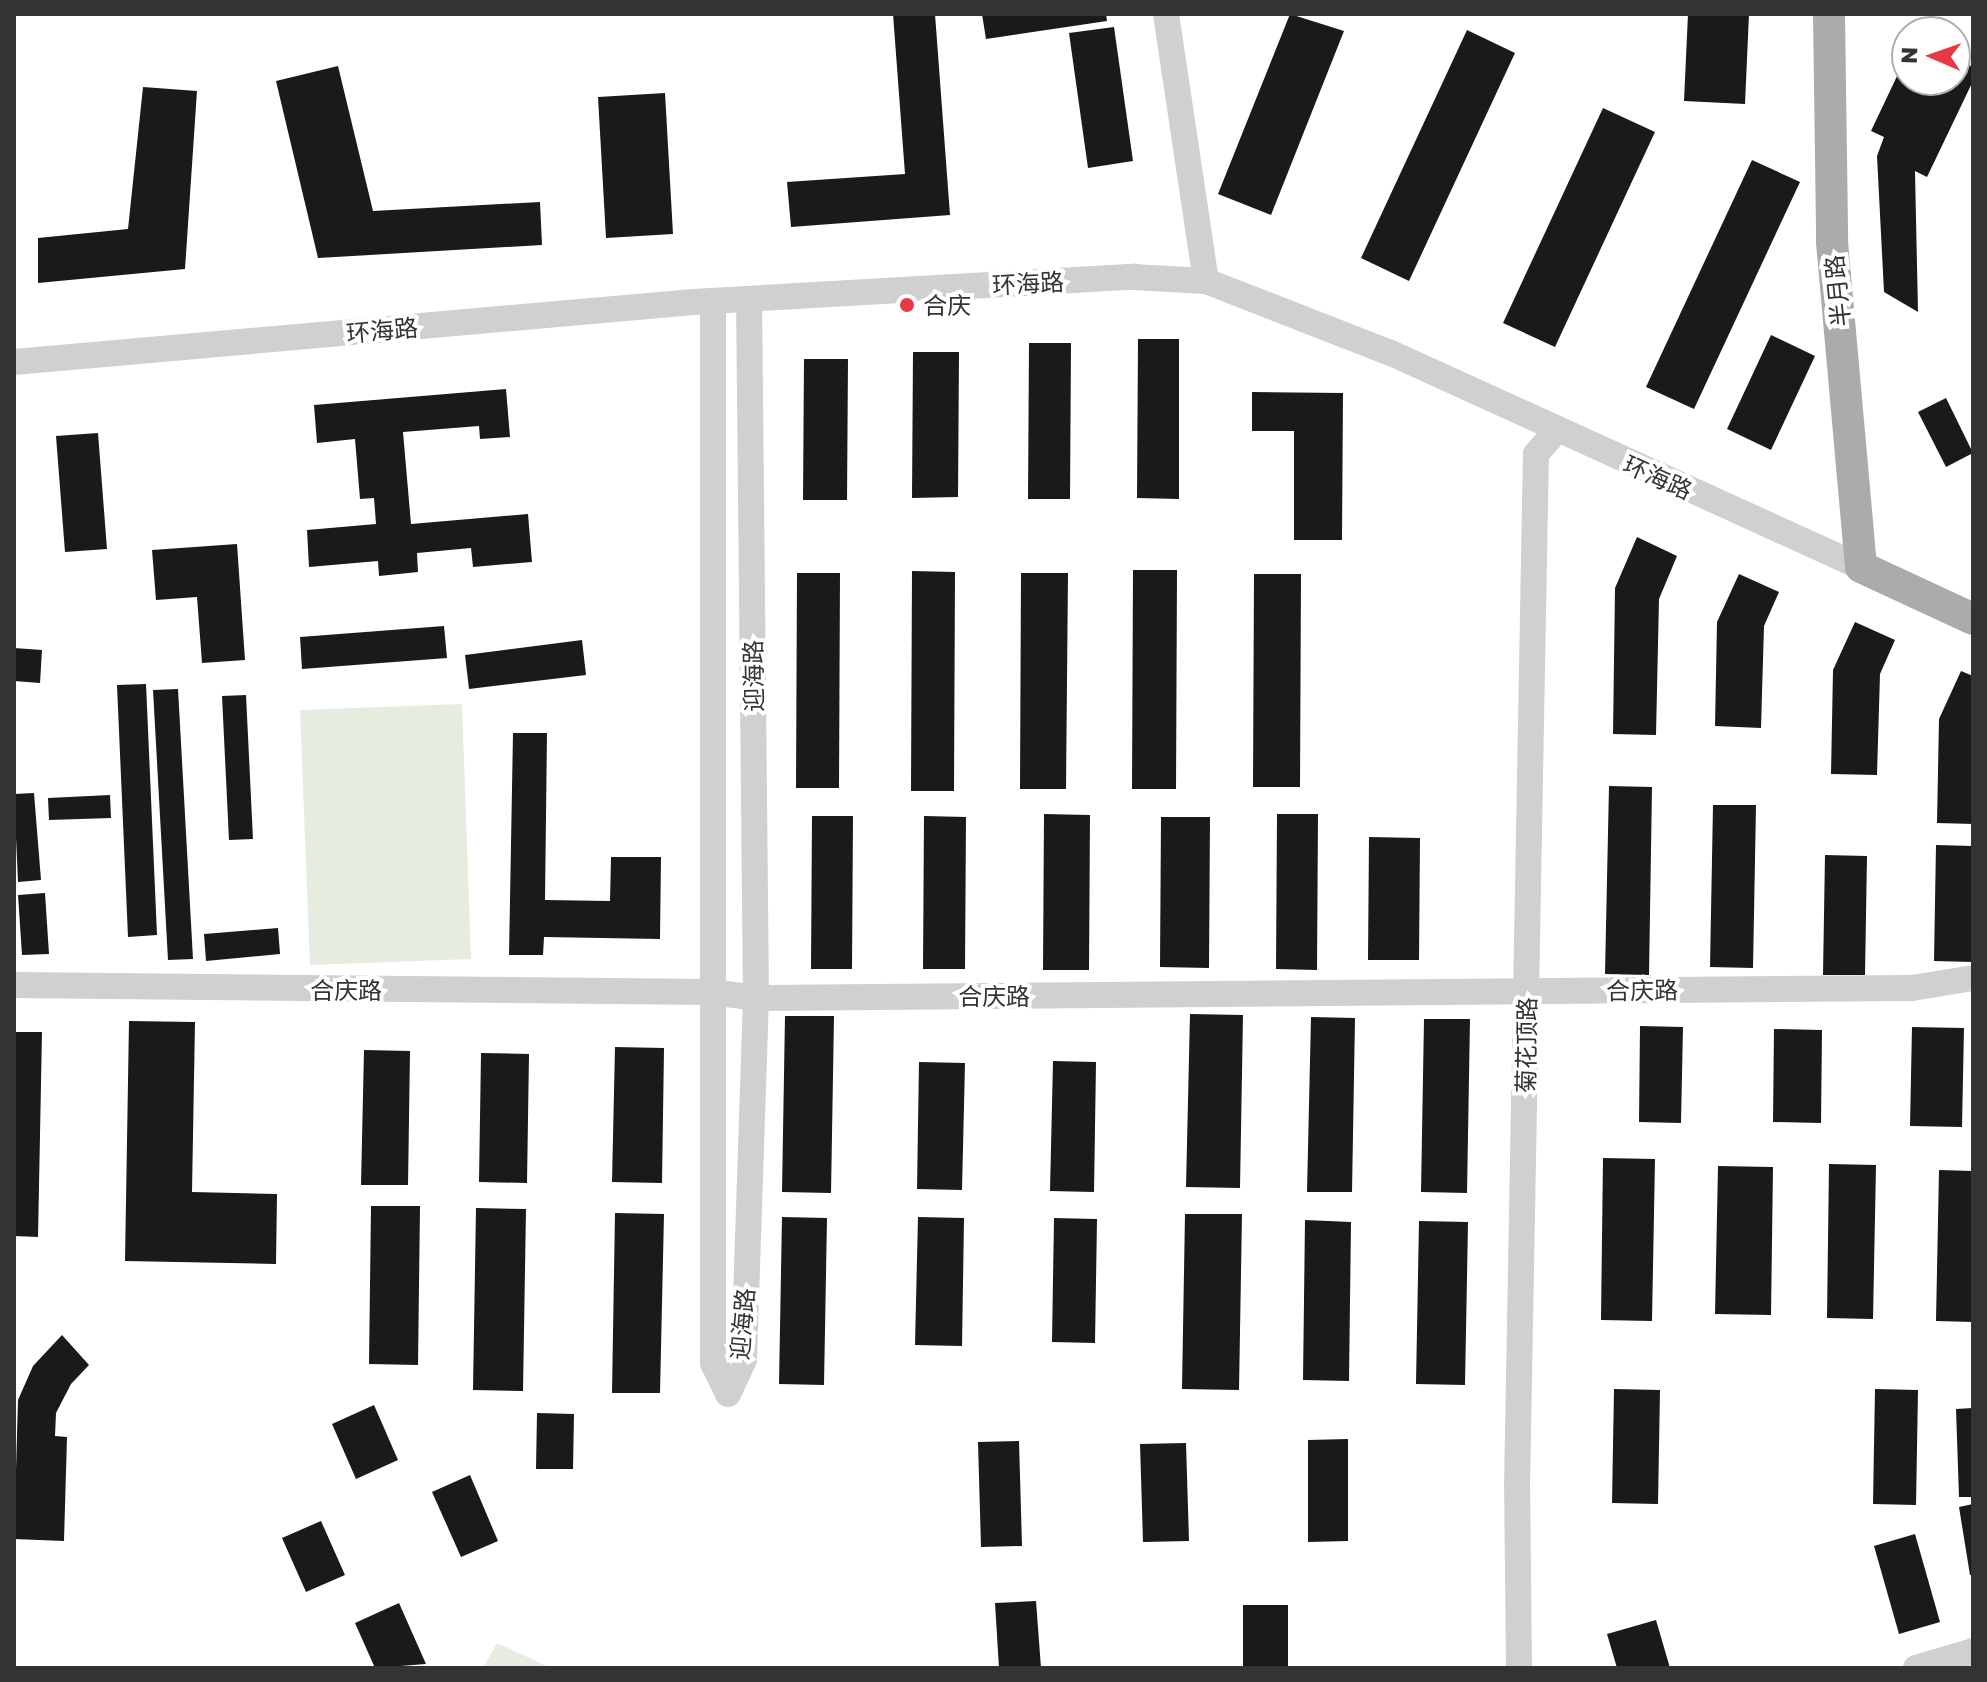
<!DOCTYPE html>
<meta charset="utf-8">
<style>
body{margin:0}
#map{position:relative;width:1987px;height:1682px;overflow:hidden;background:#fff;font-family:"Golos Text","Noto Sans SC",sans-serif}
div>[style]{position:absolute}
.green>*{inset:0;background:#e6ecdf}
.building>*{inset:0;background:#1a1a1a}
.minor>*{height:26px;margin:-13px;padding:0 13px;transform-origin:13px;border-radius:13px;background:#d0d0d0}
.major>*{height:32px;margin:-16px;padding:0 16px;transform-origin:16px;border-radius:16px;background:#ababab}
.dots>*{width:22px;height:22px;translate:-50% -50%;box-sizing:border-box;border:4px solid #fff;border-radius:50%}
span{translate:-50% -50%;white-space:nowrap;text-align:center;line-height:1.15;-webkit-text-stroke:8px #fff;paint-order:stroke}
.street-label{font-size:24px;color:#333}
.poi-label{font-size:24px;color:#333}
.left{translate:0 -50%;text-align:left}
.frame{position:absolute;inset:0;border:16px solid #333;pointer-events:none}
.north{position:absolute;left:1891px;top:16px;width:80px;height:80px;box-sizing:border-box;background:#fff;border:2px solid #adadad;border-radius:50%;rotate:272deg;font-size:22px;font-weight:700;line-height:32px;text-align:center;color:#333}
.north::after{content:'';display:block;margin:auto;width:28px;height:36px;background:#e63946;clip-path:polygon(50% 0,100% 100%,50% 72%,0 100%)}
</style>
<div id="map">
<div class="green">
<div style="clip-path:polygon(462px 704px,471px 959px,310px 965px,300px 710px)"></div>
<div style="clip-path:polygon(497px 1643px,551px 1668px,483px 1668px)"></div>
</div>
<div class="building">
<div style="clip-path:polygon(893px 14px,935px 14px,950px 215px,791px 227px,787px 182px,905px 174px)"></div>
<div style="clip-path:polygon(982px 14px,1106px 14px,1107px 21px,986px 39px)"></div>
<div style="clip-path:polygon(1290px 14px,1344px 31px,1271px 215px,1218px 194px)"></div>
<div style="clip-path:polygon(1688px 14px,1749px 14px,1745px 104px,1684px 101px)"></div>
<div style="clip-path:polygon(1114px 27px,1133px 161px,1088px 168px,1069px 33px)"></div>
<div style="clip-path:polygon(1467px 30px,1515px 53px,1409px 281px,1361px 258px)"></div>
<div style="clip-path:polygon(1907px 55px,1907px 80px,1955px 80px,1955px 58px,1973px 67px,1973px 81px,1927px 177px,1915px 171px,1918px 312px,1884px 292px,1877px 156px,1884px 137px,1871px 131px)"></div>
<div style="clip-path:polygon(338px 66px,373px 211px,540px 202px,542px 245px,318px 258px,276px 81px)"></div>
<div style="clip-path:polygon(143px 87px,197px 91px,185px 269px,38px 283px,38px 238px,128px 229px)"></div>
<div style="clip-path:polygon(665px 93px,673px 234px,606px 238px,598px 97px)"></div>
<div style="clip-path:polygon(1603px 108px,1655px 132px,1555px 347px,1503px 323px)"></div>
<div style="clip-path:polygon(1752px 160px,1800px 182px,1694px 409px,1646px 387px)"></div>
<div style="clip-path:polygon(1771px 335px,1815px 356px,1771px 450px,1727px 429px)"></div>
<div style="clip-path:polygon(1138px 339px,1179px 339px,1179px 499px,1137px 498px)"></div>
<div style="clip-path:polygon(1029px 343px,1071px 343px,1070px 499px,1028px 499px)"></div>
<div style="clip-path:polygon(913px 352px,959px 352px,958px 497px,912px 498px)"></div>
<div style="clip-path:polygon(804px 359px,848px 359px,847px 500px,803px 500px)"></div>
<div style="clip-path:polygon(506px 389px,510px 437px,480px 439px,479px 426px,403px 432px,411px 524px,528px 514px,532px 562px,473px 567px,471px 548px,417px 553px,418px 572px,379px 576px,378px 561px,309px 567px,307px 530px,376px 524px,374px 498px,360px 499px,355px 439px,317px 443px,314px 405px)"></div>
<div style="clip-path:polygon(1252px 392px,1343px 393px,1342px 540px,1294px 540px,1294px 431px,1252px 431px)"></div>
<div style="clip-path:polygon(1946px 398px,1973px 453px,1946px 467px,1918px 412px)"></div>
<div style="clip-path:polygon(98px 433px,107px 549px,65px 552px,56px 436px)"></div>
<div style="clip-path:polygon(1637px 537px,1677px 556px,1659px 599px,1656px 735px,1613px 734px,1615px 588px)"></div>
<div style="clip-path:polygon(237px 544px,245px 660px,202px 663px,197px 597px,156px 600px,152px 550px)"></div>
<div style="clip-path:polygon(1133px 570px,1177px 570px,1176px 789px,1132px 789px)"></div>
<div style="clip-path:polygon(912px 571px,955px 572px,954px 791px,911px 791px)"></div>
<div style="clip-path:polygon(797px 573px,840px 573px,839px 788px,796px 788px)"></div>
<div style="clip-path:polygon(1021px 573px,1068px 573px,1066px 789px,1020px 789px)"></div>
<div style="clip-path:polygon(1254px 574px,1301px 574px,1300px 787px,1253px 787px)"></div>
<div style="clip-path:polygon(1739px 574px,1779px 592px,1764px 626px,1761px 728px,1715px 726px,1717px 622px)"></div>
<div style="clip-path:polygon(1855px 622px,1895px 640px,1880px 674px,1877px 775px,1831px 774px,1833px 670px)"></div>
<div style="clip-path:polygon(444px 626px,447px 658px,302px 669px,300px 637px)"></div>
<div style="clip-path:polygon(582px 640px,586px 675px,469px 689px,465px 655px)"></div>
<div style="clip-path:polygon(14px 648px,42px 650px,40px 683px,14px 681px)"></div>
<div style="clip-path:polygon(1961px 671px,1973px 676px,1973px 824px,1937px 823px,1939px 719px)"></div>
<div style="clip-path:polygon(146px 684px,157px 935px,128px 937px,117px 685px)"></div>
<div style="clip-path:polygon(178px 689px,193px 959px,168px 960px,153px 690px)"></div>
<div style="clip-path:polygon(246px 695px,253px 839px,229px 840px,222px 696px)"></div>
<div style="clip-path:polygon(513px 733px,547px 733px,545px 900px,610px 901px,611px 857px,661px 857px,660px 939px,544px 937px,543px 955px,509px 955px)"></div>
<div style="clip-path:polygon(1609px 786px,1652px 787px,1649px 975px,1605px 974px)"></div>
<div style="clip-path:polygon(34px 793px,41px 880px,18px 882px,14px 794px)"></div>
<div style="clip-path:polygon(110px 795px,111px 818px,49px 820px,48px 798px)"></div>
<div style="clip-path:polygon(1713px 805px,1756px 805px,1753px 968px,1710px 967px)"></div>
<div style="clip-path:polygon(1044px 814px,1090px 815px,1089px 970px,1043px 970px)"></div>
<div style="clip-path:polygon(1277px 814px,1318px 814px,1317px 970px,1276px 969px)"></div>
<div style="clip-path:polygon(812px 816px,853px 816px,852px 969px,811px 969px)"></div>
<div style="clip-path:polygon(924px 816px,966px 817px,965px 969px,923px 969px)"></div>
<div style="clip-path:polygon(1161px 817px,1210px 817px,1209px 968px,1160px 967px)"></div>
<div style="clip-path:polygon(1369px 837px,1420px 838px,1419px 960px,1368px 960px)"></div>
<div style="clip-path:polygon(1936px 845px,1973px 846px,1973px 962px,1934px 961px)"></div>
<div style="clip-path:polygon(1825px 855px,1867px 856px,1865px 975px,1823px 975px)"></div>
<div style="clip-path:polygon(45px 893px,49px 954px,22px 955px,18px 895px)"></div>
<div style="clip-path:polygon(278px 928px,280px 954px,206px 961px,204px 934px)"></div>
<div style="clip-path:polygon(1190px 1014px,1243px 1015px,1240px 1188px,1186px 1187px)"></div>
<div style="clip-path:polygon(785px 1016px,834px 1016px,831px 1193px,782px 1192px)"></div>
<div style="clip-path:polygon(1311px 1017px,1355px 1018px,1352px 1192px,1307px 1192px)"></div>
<div style="clip-path:polygon(1424px 1019px,1470px 1019px,1467px 1193px,1421px 1192px)"></div>
<div style="clip-path:polygon(129px 1021px,195px 1022px,192px 1192px,277px 1194px,276px 1264px,125px 1261px)"></div>
<div style="clip-path:polygon(1640px 1026px,1683px 1027px,1681px 1123px,1639px 1122px)"></div>
<div style="clip-path:polygon(1912px 1027px,1964px 1028px,1962px 1127px,1910px 1126px)"></div>
<div style="clip-path:polygon(1774px 1029px,1822px 1030px,1821px 1123px,1773px 1122px)"></div>
<div style="clip-path:polygon(14px 1032px,42px 1032px,38px 1237px,14px 1236px)"></div>
<div style="clip-path:polygon(615px 1047px,664px 1048px,662px 1183px,612px 1182px)"></div>
<div style="clip-path:polygon(364px 1050px,410px 1051px,408px 1185px,361px 1185px)"></div>
<div style="clip-path:polygon(481px 1053px,529px 1054px,527px 1183px,479px 1182px)"></div>
<div style="clip-path:polygon(1053px 1061px,1096px 1062px,1094px 1192px,1050px 1191px)"></div>
<div style="clip-path:polygon(919px 1062px,965px 1063px,962px 1190px,917px 1189px)"></div>
<div style="clip-path:polygon(1603px 1158px,1655px 1159px,1652px 1321px,1601px 1320px)"></div>
<div style="clip-path:polygon(1829px 1164px,1876px 1165px,1873px 1319px,1827px 1318px)"></div>
<div style="clip-path:polygon(1718px 1166px,1773px 1167px,1771px 1315px,1715px 1314px)"></div>
<div style="clip-path:polygon(1939px 1170px,1973px 1171px,1973px 1322px,1936px 1321px)"></div>
<div style="clip-path:polygon(371px 1206px,420px 1206px,418px 1365px,369px 1364px)"></div>
<div style="clip-path:polygon(476px 1208px,526px 1209px,523px 1391px,473px 1390px)"></div>
<div style="clip-path:polygon(615px 1213px,664px 1214px,660px 1393px,612px 1393px)"></div>
<div style="clip-path:polygon(1185px 1214px,1242px 1214px,1239px 1390px,1182px 1389px)"></div>
<div style="clip-path:polygon(782px 1217px,827px 1218px,824px 1385px,779px 1384px)"></div>
<div style="clip-path:polygon(918px 1217px,964px 1218px,962px 1346px,915px 1345px)"></div>
<div style="clip-path:polygon(1054px 1218px,1097px 1219px,1095px 1343px,1052px 1342px)"></div>
<div style="clip-path:polygon(1305px 1220px,1351px 1222px,1349px 1381px,1303px 1380px)"></div>
<div style="clip-path:polygon(1419px 1221px,1468px 1222px,1465px 1385px,1416px 1384px)"></div>
<div style="clip-path:polygon(62px 1335px,89px 1365px,71px 1384px,56px 1413px,55px 1436px,67px 1437px,64px 1541px,14px 1539px,18px 1400px,33px 1366px)"></div>
<div style="clip-path:polygon(1614px 1389px,1660px 1390px,1658px 1504px,1612px 1503px)"></div>
<div style="clip-path:polygon(1875px 1389px,1918px 1390px,1916px 1505px,1873px 1504px)"></div>
<div style="clip-path:polygon(374px 1405px,398px 1460px,356px 1479px,332px 1424px)"></div>
<div style="clip-path:polygon(1973px 1408px,1973px 1497px,1959px 1497px,1956px 1409px)"></div>
<div style="clip-path:polygon(537px 1413px,574px 1414px,573px 1469px,536px 1469px)"></div>
<div style="clip-path:polygon(1348px 1439px,1348px 1541px,1308px 1542px,1308px 1440px)"></div>
<div style="clip-path:polygon(1019px 1441px,1022px 1546px,981px 1547px,978px 1442px)"></div>
<div style="clip-path:polygon(1186px 1443px,1189px 1541px,1143px 1542px,1140px 1444px)"></div>
<div style="clip-path:polygon(470px 1475px,498px 1541px,461px 1557px,432px 1492px)"></div>
<div style="clip-path:polygon(1973px 1504px,1973px 1575px,1970px 1575px,1959px 1507px)"></div>
<div style="clip-path:polygon(321px 1521px,345px 1575px,306px 1592px,282px 1538px)"></div>
<div style="clip-path:polygon(1915px 1534px,1940px 1622px,1899px 1634px,1874px 1546px)"></div>
<div style="clip-path:polygon(1036px 1601px,1041px 1668px,999px 1668px,995px 1603px)"></div>
<div style="clip-path:polygon(399px 1603px,426px 1664px,375px 1668px,355px 1623px)"></div>
<div style="clip-path:polygon(1243px 1605px,1288px 1605px,1288px 1668px,1243px 1668px)"></div>
<div style="clip-path:polygon(1656px 1620px,1670px 1668px,1617px 1668px,1607px 1634px)"></div>
</div>
<div class="minor">
<div style="left:1166px;top:14px;width:270px;rotate:81.5deg"></div>
<div style="left:713px;top:302px;width:1061px;rotate:90deg"></div>
<div style="left:713px;top:1363px;width:34px;rotate:64deg"></div>
<div style="left:14px;top:362px;width:682px;rotate:-5.05deg"></div>
<div style="left:693px;top:302px;width:441px;rotate:-3.3deg"></div>
<div style="left:1133px;top:277px;width:73px;rotate:3.1deg"></div>
<div style="left:1206px;top:281px;width:199px;rotate:21.3deg"></div>
<div style="left:1391px;top:353px;width:516px;rotate:24.48deg"></div>
<div style="left:14px;top:985px;width:698px;rotate:0.57deg"></div>
<div style="left:712px;top:992px;width:44px;rotate:7.8deg"></div>
<div style="left:756px;top:998px;width:1156px;rotate:-0.5deg"></div>
<div style="left:1912px;top:988px;width:62px;rotate:-9.3deg"></div>
<div style="left:728px;top:1394px;width:38px;rotate:-65deg"></div>
<div style="left:744px;top:1359px;width:361px;rotate:-88.1deg"></div>
<div style="left:756px;top:998px;width:699px;rotate:-90.57deg"></div>
<div style="left:1519px;top:1668px;width:181px;rotate:-90.6deg"></div>
<div style="left:1517px;top:1487px;width:1033px;rotate:-88.95deg"></div>
<div style="left:1536px;top:454px;width:32px;rotate:-49deg"></div>
<div style="left:1916px;top:1668px;width:59px;rotate:-16.6deg"></div>
</div>
<div class="major">
<div style="left:1829px;top:14px;width:228px;rotate:89.2deg"></div>
<div style="left:1832px;top:242px;width:326px;rotate:84.9deg"></div>
<div style="left:1861px;top:567px;width:123px;rotate:24.9deg"></div>
</div>
<div class="dots">
<div style="left:907px;top:305px;background:#e63946"></div>
</div>
<div class="street-label">
<span style="left:1028px;top:283px;rotate:-3deg">环海路</span>
<span style="left:1837px;top:291px;rotate:-96deg">半月路</span>
<span style="left:382px;top:330px;rotate:-5deg">环海路</span>
<span style="left:1658px;top:477px;rotate:24deg">环海路</span>
<span style="left:753px;top:676px;rotate:-91deg">迎海路</span>
<span style="left:346px;top:990px">合庆路</span>
<span style="left:1642px;top:990px;rotate:-1deg">合庆路</span>
<span style="left:994px;top:996px">合庆路</span>
<span style="left:1526px;top:1045px;rotate:-89deg">菊花顶路</span>
<span style="left:742px;top:1324px;rotate:-85deg">迎海路</span>
</div>
<div class="poi-label">
<span class="left" style="left:923px;top:305px">合庆</span>
</div>
<div class="frame"></div>
<div class="north">N</div>
</div>
